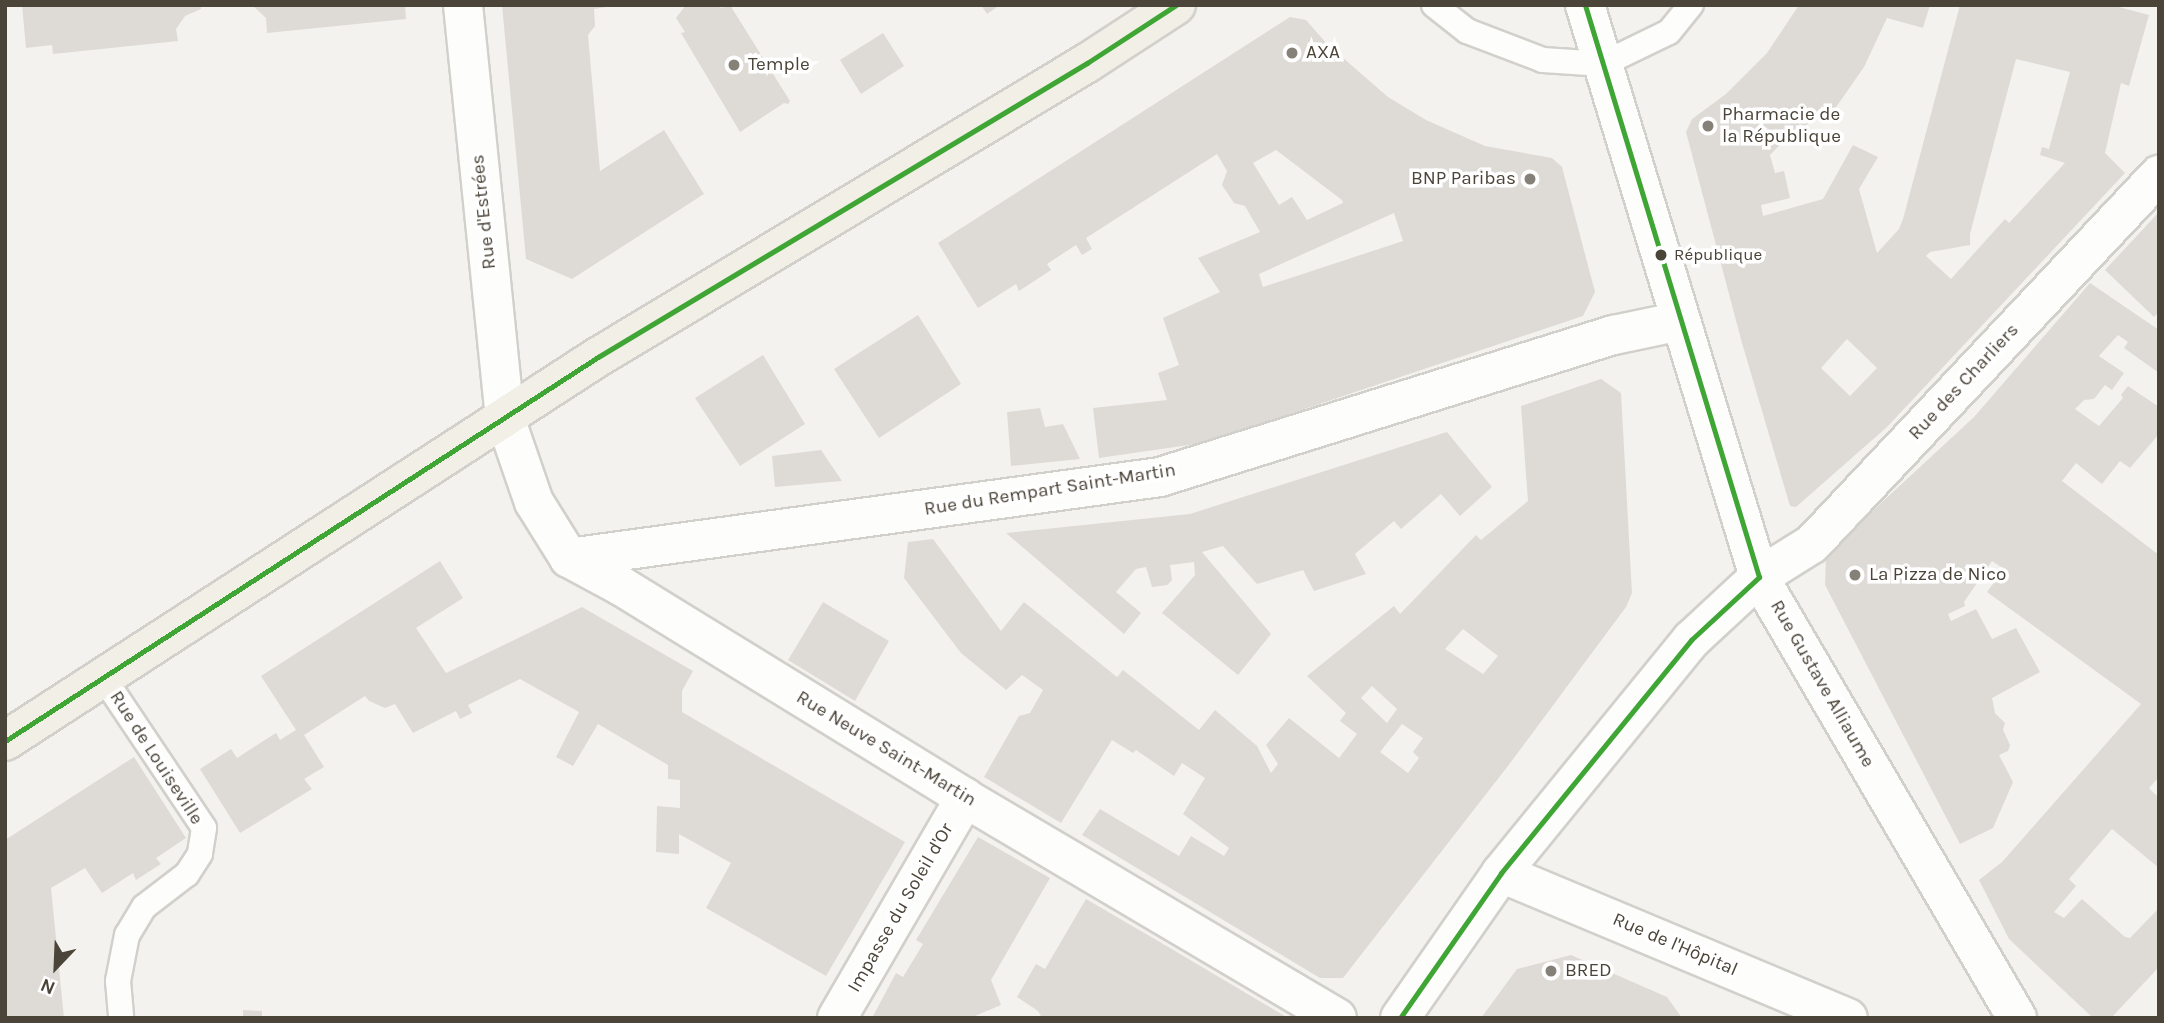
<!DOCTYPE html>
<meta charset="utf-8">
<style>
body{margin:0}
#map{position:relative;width:2164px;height:1023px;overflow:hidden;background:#f4f2ee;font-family:Karla,sans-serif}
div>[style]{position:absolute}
.building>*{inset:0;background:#dedbd6}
.roads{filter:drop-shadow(2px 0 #d2d0cb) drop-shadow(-2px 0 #d2d0cb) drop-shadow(0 2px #d2d0cb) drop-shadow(0 -2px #d2d0cb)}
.lane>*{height:24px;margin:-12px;padding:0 12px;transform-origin:12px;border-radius:12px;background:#fdfdfc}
.street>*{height:38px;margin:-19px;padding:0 19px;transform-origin:19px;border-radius:19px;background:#fdfdfc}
.primary>*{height:38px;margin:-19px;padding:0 19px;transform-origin:19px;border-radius:19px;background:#f2efe6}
.bus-1>*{height:5px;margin:-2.5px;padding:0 2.5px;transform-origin:2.5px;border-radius:2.5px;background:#3fa535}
.dots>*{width:19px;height:19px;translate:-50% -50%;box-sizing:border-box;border:4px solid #fff;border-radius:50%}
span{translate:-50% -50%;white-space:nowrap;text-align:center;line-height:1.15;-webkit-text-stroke:7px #fff;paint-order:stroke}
.bus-label{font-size:17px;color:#4b4439}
.left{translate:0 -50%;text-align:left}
.poi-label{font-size:19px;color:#4b4439}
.right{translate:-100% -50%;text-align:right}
.street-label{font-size:19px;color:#4b4439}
.frame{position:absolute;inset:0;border:7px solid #4b4439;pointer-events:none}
.north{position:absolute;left:21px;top:932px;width:70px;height:70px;-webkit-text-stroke:5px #fff;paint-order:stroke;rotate:203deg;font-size:19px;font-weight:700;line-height:28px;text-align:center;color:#4b4439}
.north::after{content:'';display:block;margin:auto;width:24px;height:32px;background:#4b4439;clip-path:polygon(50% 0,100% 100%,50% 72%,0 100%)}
</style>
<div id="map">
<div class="building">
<div style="clip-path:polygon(22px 5px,200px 5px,201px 9px,185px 16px,176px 29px,178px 41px,53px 54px,52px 45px,26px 48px)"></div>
<div style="clip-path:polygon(252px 5px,405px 5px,406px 19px,267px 33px,266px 18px)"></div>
<div style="clip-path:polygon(502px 5px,618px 5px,594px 9px,595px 26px,588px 35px,600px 171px,664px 130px,704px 194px,572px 279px,526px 259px)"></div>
<div style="clip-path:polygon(686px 5px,719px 5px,721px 8px,730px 5px,790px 101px,788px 104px,784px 103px,740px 132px,681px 33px,685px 32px,676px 18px)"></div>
<div style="clip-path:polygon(981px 5px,1000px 5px,987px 14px)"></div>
<div style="clip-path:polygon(evenodd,1799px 5px,1930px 5px,1923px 28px,1887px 18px,1864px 67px,1832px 113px,1822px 106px,1805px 127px,1800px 124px,1770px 155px,1775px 173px,1784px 171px,1790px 198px,1761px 205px,1763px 216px,1823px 199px,1853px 145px,1878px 157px,1859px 189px,1877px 253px,1899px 229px,1903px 219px,1960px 5px,2111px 5px,2149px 15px,2129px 86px,2121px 83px,2105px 153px,2125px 173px,1887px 427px,1796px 507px,1790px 506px,1742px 343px,1686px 132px,1692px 119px,1726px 94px,1767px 53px,1799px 5px,2016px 59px,2070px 72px,2049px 149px,2042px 147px,2040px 155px,2065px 163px,2009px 223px,2005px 219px,1951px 279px,1926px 256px,1930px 252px,1970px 245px,1970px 234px,2016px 59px,1799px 5px,1847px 339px,1877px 368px,1850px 396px,1821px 368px,1847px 339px)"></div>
<div style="clip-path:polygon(evenodd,1290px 17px,1306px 20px,1327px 44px,1388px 97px,1426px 120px,1485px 146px,1552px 158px,1562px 167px,1595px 292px,1583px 316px,1203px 443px,1099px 458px,1093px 408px,1167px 400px,1158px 373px,1179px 365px,1163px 318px,1220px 292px,1198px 258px,1260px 232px,1245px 206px,1234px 203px,1222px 185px,1227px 171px,1217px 154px,1086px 238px,1092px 249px,1082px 255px,1076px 245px,1047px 264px,1051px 270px,1019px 291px,1016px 284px,978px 308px,938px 243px,1290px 17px,1276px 150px,1342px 200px,1343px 203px,1307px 220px,1292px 197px,1279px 205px,1253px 163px,1276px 150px,1290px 17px,1394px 213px,1403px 241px,1263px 287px,1259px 274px,1394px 213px)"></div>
<div style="clip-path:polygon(883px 33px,904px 66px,861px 94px,840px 60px)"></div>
<div style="clip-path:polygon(2159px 212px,2159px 312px,2154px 317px,2105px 270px)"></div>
<div style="clip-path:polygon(2090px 283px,2159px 330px,2159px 373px,2124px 348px,2128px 342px,2118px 335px,2099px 356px,2124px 373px,2112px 390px,2105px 385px,2094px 399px,2084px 400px,2075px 409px,2099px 426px,2123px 398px,2121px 395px,2128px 386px,2159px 407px,2159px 434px,2130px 468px,2120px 461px,2102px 484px,2076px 463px,2062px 481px,2159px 555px,2159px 777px,2149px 788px,2159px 798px,2159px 868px,2112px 829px,2069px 879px,2076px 886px,2054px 912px,2064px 918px,2082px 899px,2125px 937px,2130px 938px,2159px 908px,2159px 967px,2111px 1018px,2093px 1018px,2009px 939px,1979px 880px,2002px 862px,2141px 704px,1987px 592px,2004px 569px,1992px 561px,1964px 602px,1965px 606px,1948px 614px,1951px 621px,1976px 609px,1992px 639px,2016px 628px,2040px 672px,1992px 698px,1995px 713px,2005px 723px,2003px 730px,2010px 745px,2008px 751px,1999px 755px,2013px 782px,1993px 828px,1960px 844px,1825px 585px,1826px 554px,1974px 417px)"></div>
<div style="clip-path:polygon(918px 315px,961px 384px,879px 438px,834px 369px)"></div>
<div style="clip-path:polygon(763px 355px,805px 424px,740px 466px,695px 398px)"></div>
<div style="clip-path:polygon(evenodd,1601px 379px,1621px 393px,1632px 593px,1626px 607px,1511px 762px,1343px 978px,1320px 978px,1082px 835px,1100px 809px,1179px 856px,1191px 836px,1224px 856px,1229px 848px,1183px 814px,1205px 778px,1182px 763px,1174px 776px,1136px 750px,1133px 753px,1112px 740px,1061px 823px,984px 777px,1019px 716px,1030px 713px,1043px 690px,1022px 675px,1006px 690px,961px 653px,904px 578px,908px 542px,933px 539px,1001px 631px,1024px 602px,1117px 677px,1123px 670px,1199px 730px,1215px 710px,1257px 746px,1271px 773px,1278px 764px,1266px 745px,1289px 718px,1339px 758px,1357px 734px,1340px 721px,1346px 713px,1307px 676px,1394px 606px,1400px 614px,1476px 535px,1481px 540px,1528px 501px,1521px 406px,1601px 379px,1463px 629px,1498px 656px,1483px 674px,1445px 649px,1463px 629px,1601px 379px,1372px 686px,1397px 709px,1387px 723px,1361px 698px,1372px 686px,1601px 379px,1402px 724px,1423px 738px,1413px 752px,1419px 758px,1408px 773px,1380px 752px,1402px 724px)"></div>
<div style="clip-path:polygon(1040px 408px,1045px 427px,1063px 424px,1080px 459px,1011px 466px,1007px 412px)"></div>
<div style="clip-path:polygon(1447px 432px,1492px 487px,1460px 516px,1441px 494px,1401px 529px,1394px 521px,1355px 554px,1366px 574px,1314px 591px,1303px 570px,1257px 584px,1223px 546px,1202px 552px,1271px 634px,1238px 675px,1162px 613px,1195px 575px,1194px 562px,1170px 565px,1172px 580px,1167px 585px,1152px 587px,1146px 567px,1136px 569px,1116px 592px,1141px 613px,1124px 634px,1006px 533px,1190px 514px)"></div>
<div style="clip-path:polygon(821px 450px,842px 481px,775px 487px,772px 456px)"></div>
<div style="clip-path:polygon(440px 561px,463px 598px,416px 628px,446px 673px,582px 607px,693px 671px,682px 691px,682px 712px,905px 842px,826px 976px,706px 908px,731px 863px,679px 834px,679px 854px,656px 852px,657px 806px,680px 808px,680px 780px,668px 779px,668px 765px,598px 724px,573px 766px,556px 757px,579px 712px,520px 679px,468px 705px,472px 713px,460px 719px,456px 711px,413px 733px,395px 704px,385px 708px,369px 701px,365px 696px,304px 735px,324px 767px,304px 779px,312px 789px,240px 833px,200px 769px,231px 749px,237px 758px,276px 733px,280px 740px,296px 730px,261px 676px)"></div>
<div style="clip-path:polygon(823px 602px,889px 641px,855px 701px,788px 660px)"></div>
<div style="clip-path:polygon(134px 757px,186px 838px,156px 858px,161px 864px,136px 880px,133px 873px,102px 893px,85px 868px,51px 888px,64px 1018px,5px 1018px,5px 840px)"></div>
<div style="clip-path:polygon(978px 837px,1050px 878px,991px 980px,1001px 1005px,970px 1018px,872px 1018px,896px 973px,903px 977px,923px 944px,916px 940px)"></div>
<div style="clip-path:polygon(1086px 899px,1170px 948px,1288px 1018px,1042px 1018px,1038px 1011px,1017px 997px,1036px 964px,1045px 969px)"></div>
<div style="clip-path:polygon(1571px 955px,1667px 997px,1682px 1018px,1481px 1018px,1517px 969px)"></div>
<div style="clip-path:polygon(243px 1010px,262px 1011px,262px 1018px,243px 1018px)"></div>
</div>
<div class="roads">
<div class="lane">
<div style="left:1434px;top:5px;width:42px;rotate:38.2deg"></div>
<div style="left:1467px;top:31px;width:81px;rotate:20.9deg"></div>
<div style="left:1543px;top:60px;width:60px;rotate:3.8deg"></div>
<div style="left:1603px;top:64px;width:73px;rotate:-25.9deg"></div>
<div style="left:1669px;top:32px;width:35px;rotate:-51deg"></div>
<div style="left:105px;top:680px;width:178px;rotate:56.2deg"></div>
<div style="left:204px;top:828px;width:26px;rotate:99deg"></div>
<div style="left:200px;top:854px;width:24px;rotate:123deg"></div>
<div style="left:187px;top:874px;width:54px;rotate:142.5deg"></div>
<div style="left:144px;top:907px;width:33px;rotate:121deg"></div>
<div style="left:127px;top:935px;width:47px;rotate:101.1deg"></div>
<div style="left:118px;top:981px;width:37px;rotate:85deg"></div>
</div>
<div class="street">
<div style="left:463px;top:5px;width:415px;rotate:84.2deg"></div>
<div style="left:505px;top:418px;width:89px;rotate:71deg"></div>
<div style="left:534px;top:502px;width:66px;rotate:58deg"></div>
<div style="left:569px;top:558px;width:59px;rotate:28.3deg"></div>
<div style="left:621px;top:586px;width:404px;rotate:31.6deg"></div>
<div style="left:965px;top:798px;width:432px;rotate:30.6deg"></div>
<div style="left:1585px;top:5px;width:598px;rotate:73.08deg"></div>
<div style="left:1759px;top:577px;width:511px;rotate:59.67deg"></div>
<div style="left:569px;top:558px;width:597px;rotate:-7.8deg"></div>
<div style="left:1160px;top:477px;width:476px;rotate:-17.4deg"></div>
<div style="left:1614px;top:335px;width:68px;rotate:-11.8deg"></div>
<div style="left:1501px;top:873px;width:376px;rotate:22.7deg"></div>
<div style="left:837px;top:1018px;width:255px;rotate:-59.8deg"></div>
<div style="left:1400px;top:1018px;width:177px;rotate:-55.1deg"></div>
<div style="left:1501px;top:873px;width:301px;rotate:-50.8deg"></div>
<div style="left:1691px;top:640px;width:93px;rotate:-42.8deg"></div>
<div style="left:1759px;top:577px;width:62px;rotate:-31.9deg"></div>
<div style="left:1812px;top:544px;width:507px;rotate:-46.76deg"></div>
</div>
<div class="primary">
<div style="left:5px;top:741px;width:706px;rotate:-32.93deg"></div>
<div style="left:598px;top:357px;width:571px;rotate:-31.02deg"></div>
<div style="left:1087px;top:63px;width:106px;rotate:-33.1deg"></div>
</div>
</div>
<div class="bus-1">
<div style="left:1585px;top:5px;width:598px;rotate:73.08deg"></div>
<div style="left:5px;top:741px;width:706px;rotate:-32.93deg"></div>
<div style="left:598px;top:357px;width:571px;rotate:-31.02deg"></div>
<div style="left:1087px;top:63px;width:106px;rotate:-33.1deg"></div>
<div style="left:1400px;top:1018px;width:177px;rotate:-55.1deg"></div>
<div style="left:1501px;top:873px;width:301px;rotate:-50.8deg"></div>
<div style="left:1691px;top:640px;width:93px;rotate:-42.8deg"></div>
</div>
<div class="dots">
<div style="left:1292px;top:53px;background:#868178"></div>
<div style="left:734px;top:65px;background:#868178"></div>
<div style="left:1708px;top:126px;background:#868178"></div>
<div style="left:1530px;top:179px;background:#868178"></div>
<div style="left:1661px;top:255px;background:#4b4439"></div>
<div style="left:1855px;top:575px;background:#868178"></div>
<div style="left:1551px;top:971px;background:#868178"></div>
</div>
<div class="bus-label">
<span class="left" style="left:1674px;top:255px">République</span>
</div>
<div class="poi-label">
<span class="left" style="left:1306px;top:53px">AXA</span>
<span class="left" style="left:748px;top:65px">Temple</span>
<span class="left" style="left:1722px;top:126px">Pharmacie de<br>la République</span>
<span class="right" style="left:1516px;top:179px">BNP Paribas</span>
<span class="left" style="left:1869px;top:575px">La Pizza de Nico</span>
<span class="left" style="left:1565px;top:971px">BRED</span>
</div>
<div class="street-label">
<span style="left:484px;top:212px;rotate:-96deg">Rue d'Estrées</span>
<span style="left:1964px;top:382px;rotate:-47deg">Rue des Charliers</span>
<span style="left:1050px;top:490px;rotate:-9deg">Rue du Rempart Saint-Martin</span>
<span style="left:1822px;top:684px;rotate:60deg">Rue Gustave Alliaume</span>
<span style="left:886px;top:749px;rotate:31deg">Rue Neuve Saint-Martin</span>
<span style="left:156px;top:758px;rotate:57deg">Rue de Louiseville</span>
<span style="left:901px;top:908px;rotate:-60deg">Impasse du Soleil d'Or</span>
<span style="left:1675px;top:945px;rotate:23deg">Rue de l'Hôpital</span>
</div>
<div class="frame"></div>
<div class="north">N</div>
</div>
